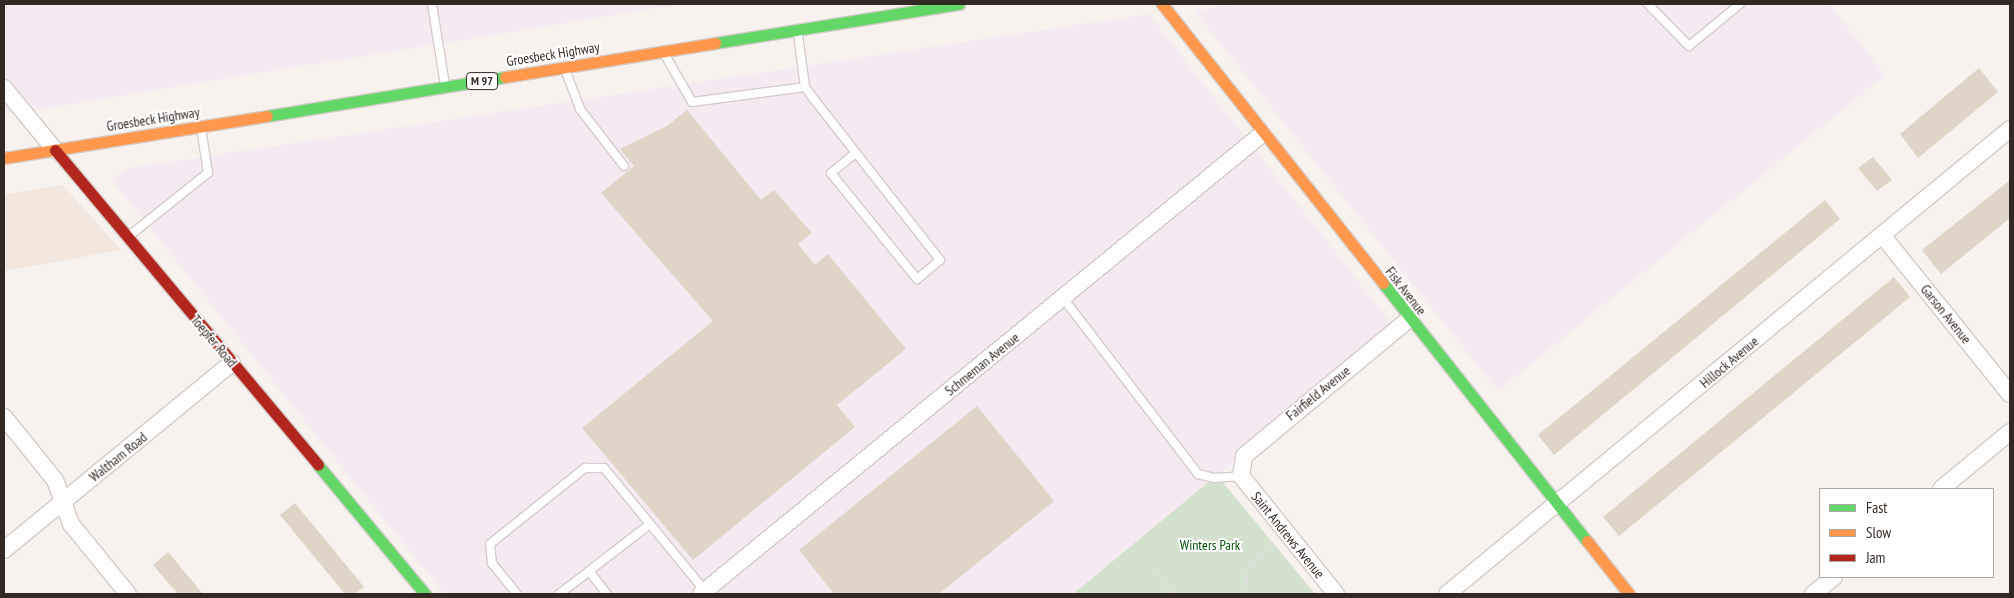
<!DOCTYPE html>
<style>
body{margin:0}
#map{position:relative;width:2014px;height:598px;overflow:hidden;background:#f8f2ef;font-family:"PT Sans Narrow",sans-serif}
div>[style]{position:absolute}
.commercial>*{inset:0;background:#f3e7dd}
.industrial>*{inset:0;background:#f6eaf2}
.green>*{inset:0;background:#d2e2cc}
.building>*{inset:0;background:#dfd4c6}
.path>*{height:2.5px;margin-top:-1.25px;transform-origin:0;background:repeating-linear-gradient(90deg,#e0dedd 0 2.5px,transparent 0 5px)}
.roads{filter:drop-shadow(1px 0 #d4ccc8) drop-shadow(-1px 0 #d4ccc8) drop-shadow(0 1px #d4ccc8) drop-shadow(0 -1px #d4ccc8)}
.lane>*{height:8px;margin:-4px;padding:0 4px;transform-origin:4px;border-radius:4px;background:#fefdfd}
.street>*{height:16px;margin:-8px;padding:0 8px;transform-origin:8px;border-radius:8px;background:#fefdfd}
.fast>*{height:11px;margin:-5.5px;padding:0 5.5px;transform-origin:5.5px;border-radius:5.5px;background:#63d668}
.slow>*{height:11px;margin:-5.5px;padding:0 5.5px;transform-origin:5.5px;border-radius:5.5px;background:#ff974d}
.jam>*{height:11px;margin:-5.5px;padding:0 5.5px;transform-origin:5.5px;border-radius:5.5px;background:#b3261e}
span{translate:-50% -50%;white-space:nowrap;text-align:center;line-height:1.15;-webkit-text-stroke:4px #fff;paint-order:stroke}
.shield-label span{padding:1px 4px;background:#fff;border:1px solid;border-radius:4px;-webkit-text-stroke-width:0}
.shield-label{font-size:12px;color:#332924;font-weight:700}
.street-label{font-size:14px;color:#332924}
.park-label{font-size:14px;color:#035306}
.frame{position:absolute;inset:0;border:5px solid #332924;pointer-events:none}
.legend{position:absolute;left:1819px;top:488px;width:175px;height:90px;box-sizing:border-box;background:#fff;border:1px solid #ada9a7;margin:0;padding:6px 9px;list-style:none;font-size:15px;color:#332924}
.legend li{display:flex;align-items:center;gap:10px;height:25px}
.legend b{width:25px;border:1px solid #ada9a7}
</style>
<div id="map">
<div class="commercial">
<div style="clip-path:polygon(63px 185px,121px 250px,4px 271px,4px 194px)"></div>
</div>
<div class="industrial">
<div style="clip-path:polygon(4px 4px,682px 4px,4px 115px)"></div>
<div style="clip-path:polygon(1235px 4px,1829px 4px,1885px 75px,1498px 391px,1194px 11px)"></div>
<div style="clip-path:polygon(1149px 14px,1396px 329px,1073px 594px,444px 594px,112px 181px,129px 168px)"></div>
</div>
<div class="green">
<div style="clip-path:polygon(1217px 475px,1315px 594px,1073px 594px)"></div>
</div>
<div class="building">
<div style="clip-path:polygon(1979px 68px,1998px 92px,1918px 158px,1900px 134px)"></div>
<div style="clip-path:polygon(687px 110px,761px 200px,774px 190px,812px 233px,798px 244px,815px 265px,828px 254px,906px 349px,837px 405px,855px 427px,693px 560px,582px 428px,713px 321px,601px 193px,634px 166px,620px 149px,667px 126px)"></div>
<div style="clip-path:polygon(1873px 157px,1892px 180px,1877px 191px,1858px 168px)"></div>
<div style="clip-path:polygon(2010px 180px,2010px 218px,1941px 274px,1922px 250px)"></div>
<div style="clip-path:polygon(1825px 200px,1840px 219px,1554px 455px,1538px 435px)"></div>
<div style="clip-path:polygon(1894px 277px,1910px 297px,1619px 536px,1603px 517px)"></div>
<div style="clip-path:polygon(977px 406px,1054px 501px,939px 594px,834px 594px,799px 550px)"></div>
<div style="clip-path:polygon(295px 503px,364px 587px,355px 594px,345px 594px,280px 515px)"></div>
<div style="clip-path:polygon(168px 552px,203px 594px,178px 594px,153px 565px)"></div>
</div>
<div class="path">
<div style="left:1152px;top:568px;width:34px;rotate:50deg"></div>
<div style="left:1249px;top:594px;width:16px;rotate:-104deg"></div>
<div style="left:1245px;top:578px;width:13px;rotate:-77deg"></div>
<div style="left:1248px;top:565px;width:35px;rotate:-43deg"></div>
</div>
<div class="roads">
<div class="lane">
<div style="left:432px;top:4px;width:82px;rotate:80.9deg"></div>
<div style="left:1648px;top:4px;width:59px;rotate:45.7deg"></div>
<div style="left:1689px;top:46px;width:66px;rotate:-39.5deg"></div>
<div style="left:665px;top:55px;width:54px;rotate:60.1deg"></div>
<div style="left:692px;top:102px;width:114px;rotate:-7.6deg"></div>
<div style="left:805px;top:87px;width:53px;rotate:-97.5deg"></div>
<div style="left:566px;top:72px;width:40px;rotate:69deg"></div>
<div style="left:580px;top:109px;width:72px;rotate:52.3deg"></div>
<div style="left:805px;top:87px;width:14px;rotate:54deg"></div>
<div style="left:813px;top:98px;width:206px;rotate:51.9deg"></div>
<div style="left:940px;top:260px;width:30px;rotate:140deg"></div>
<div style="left:917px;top:279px;width:136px;rotate:-129.1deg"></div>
<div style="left:831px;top:173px;width:32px;rotate:-39deg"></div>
<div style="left:129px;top:236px;width:101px;rotate:-38.6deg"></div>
<div style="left:208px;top:173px;width:46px;rotate:-98.8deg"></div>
<div style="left:1063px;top:298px;width:222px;rotate:52.5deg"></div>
<div style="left:1198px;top:474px;width:16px;rotate:14deg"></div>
<div style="left:1214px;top:478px;width:27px;rotate:-4deg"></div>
<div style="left:517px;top:594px;width:40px;rotate:-129deg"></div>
<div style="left:492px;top:563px;width:19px;rotate:-96deg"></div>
<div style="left:490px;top:544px;width:122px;rotate:-38.7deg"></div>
<div style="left:585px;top:468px;width:19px"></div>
<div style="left:604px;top:468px;width:159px;rotate:50.6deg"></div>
<div style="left:559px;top:594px;width:38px;rotate:-37deg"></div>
<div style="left:607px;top:594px;width:29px;rotate:-128deg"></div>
<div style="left:589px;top:571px;width:77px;rotate:-37.6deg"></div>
</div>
<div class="street">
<div style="left:4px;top:88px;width:80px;rotate:50.6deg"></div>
<div style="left:1882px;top:235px;width:204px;rotate:51.2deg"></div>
<div style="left:4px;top:417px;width:81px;rotate:51deg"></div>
<div style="left:55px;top:480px;width:47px;rotate:70deg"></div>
<div style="left:71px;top:524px;width:90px;rotate:50.8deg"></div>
<div style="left:1941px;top:489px;width:89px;rotate:-39.6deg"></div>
<div style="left:4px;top:550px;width:295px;rotate:-39.4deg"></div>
<div style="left:701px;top:594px;width:725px;rotate:-39.35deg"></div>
<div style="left:1336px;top:594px;width:151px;rotate:-128.8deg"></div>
<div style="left:1241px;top:476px;width:20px;rotate:-81deg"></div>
<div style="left:1244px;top:456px;width:214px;rotate:-39.7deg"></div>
<div style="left:1447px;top:594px;width:730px;rotate:-39.55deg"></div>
<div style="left:1813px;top:594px;width:27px;rotate:-39deg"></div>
</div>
<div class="fast">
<div style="left:715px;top:43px;width:247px;rotate:-9.1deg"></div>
<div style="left:267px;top:116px;width:241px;rotate:-9.3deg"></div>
<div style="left:1383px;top:283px;width:329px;rotate:51.7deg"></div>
<div style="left:318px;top:465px;width:168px;rotate:50.3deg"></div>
</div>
<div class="slow">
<div style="left:1162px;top:4px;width:356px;rotate:51.6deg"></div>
<div style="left:505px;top:77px;width:213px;rotate:-9.2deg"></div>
<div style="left:4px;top:158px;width:266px;rotate:-9.1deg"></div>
<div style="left:1587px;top:541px;width:68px;rotate:51.6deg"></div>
</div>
<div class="jam">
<div style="left:55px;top:150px;width:410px;rotate:50.1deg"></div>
</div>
</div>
<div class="shield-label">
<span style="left:482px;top:81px">M 97</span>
</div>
<div class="street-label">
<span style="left:553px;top:54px;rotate:-9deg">Groesbeck Highway</span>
<span style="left:153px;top:119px;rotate:-9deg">Groesbeck Highway</span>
<span style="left:1406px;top:291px;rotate:52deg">Fisk Avenue</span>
<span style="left:1946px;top:314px;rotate:51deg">Garson Avenue</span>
<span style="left:214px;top:341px;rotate:50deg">Toepfer Road</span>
<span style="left:1729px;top:362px;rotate:-40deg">Hillock Avenue</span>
<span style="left:982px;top:364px;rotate:-39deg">Schmeman Avenue</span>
<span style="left:1318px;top:393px;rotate:-39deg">Fairfield Avenue</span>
<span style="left:118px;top:457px;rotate:-39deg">Waltham Road</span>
<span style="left:1288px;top:535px;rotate:51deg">Saint Andrews Avenue</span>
</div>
<div class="park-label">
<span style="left:1210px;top:545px">Winters Park</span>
</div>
<div class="frame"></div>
<ul class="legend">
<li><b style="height:6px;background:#63d668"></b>Fast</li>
<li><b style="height:6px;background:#ff974d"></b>Slow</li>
<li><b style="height:6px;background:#b3261e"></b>Jam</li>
</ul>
</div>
